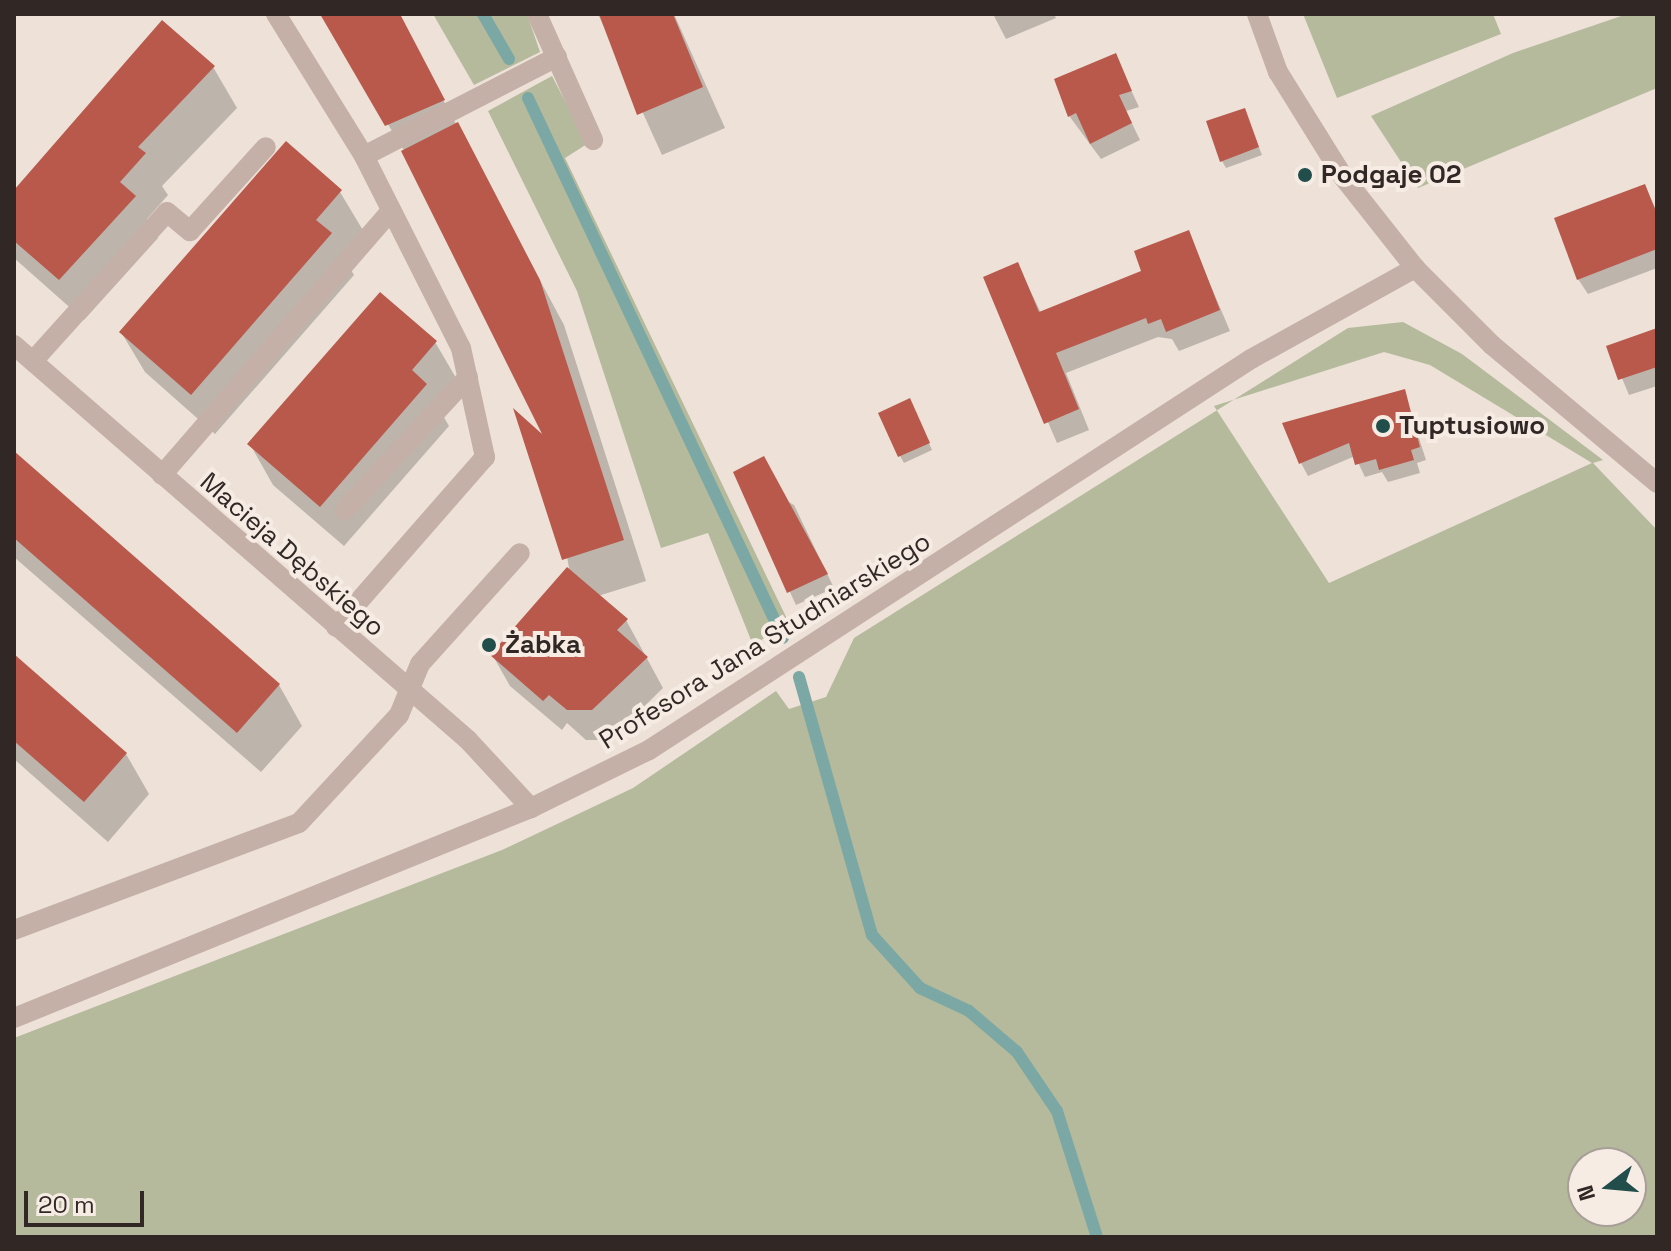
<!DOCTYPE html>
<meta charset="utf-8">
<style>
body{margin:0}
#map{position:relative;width:1671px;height:1251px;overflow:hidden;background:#ede1d8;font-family:"Space Grotesk",sans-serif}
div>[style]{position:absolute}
.green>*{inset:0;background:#b4ba9b}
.shadow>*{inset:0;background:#0003}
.stream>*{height:12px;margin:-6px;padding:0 6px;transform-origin:6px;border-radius:6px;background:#7ba7a4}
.building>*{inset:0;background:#b8594c}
.minor>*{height:20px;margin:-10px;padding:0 10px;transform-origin:10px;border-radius:10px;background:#c4b0a6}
.tertiary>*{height:20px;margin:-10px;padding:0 10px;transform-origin:10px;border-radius:10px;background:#c4b0a6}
.dots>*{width:22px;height:22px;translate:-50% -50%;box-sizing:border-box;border:4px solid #f6ece4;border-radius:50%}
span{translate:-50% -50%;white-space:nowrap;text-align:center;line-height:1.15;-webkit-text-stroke:8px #f6ece4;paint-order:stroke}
.poi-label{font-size:26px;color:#312826;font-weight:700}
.left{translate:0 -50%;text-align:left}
.street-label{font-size:26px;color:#312826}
.frame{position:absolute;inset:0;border:16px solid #312826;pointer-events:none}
.north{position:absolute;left:1567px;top:1147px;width:80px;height:80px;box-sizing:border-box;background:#f6ece4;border:2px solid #a79e98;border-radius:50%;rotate:254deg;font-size:22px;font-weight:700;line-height:32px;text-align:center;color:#312826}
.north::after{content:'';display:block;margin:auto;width:28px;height:36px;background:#214d4b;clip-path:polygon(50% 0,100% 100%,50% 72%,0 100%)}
.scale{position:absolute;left:24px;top:1191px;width:120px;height:36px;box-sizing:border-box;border:4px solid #312826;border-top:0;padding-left:10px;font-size:24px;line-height:28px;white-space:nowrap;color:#312826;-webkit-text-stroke:6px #f6ece4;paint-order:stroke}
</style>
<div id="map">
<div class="green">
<div style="clip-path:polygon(433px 14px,527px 14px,540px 52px,474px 85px)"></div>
<div style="clip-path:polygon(1303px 14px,1493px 14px,1501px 34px,1337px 98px)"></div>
<div style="clip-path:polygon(1627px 14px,1657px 14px,1657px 88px,1418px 188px,1371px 116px,1513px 53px)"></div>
<div style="clip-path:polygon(552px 76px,587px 144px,565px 158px,789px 623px,753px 645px,708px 533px,661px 548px,577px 291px,488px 111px)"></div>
<div style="clip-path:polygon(evenodd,1403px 322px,1462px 354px,1603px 460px,1593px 463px,1657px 530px,1657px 1237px,14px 1237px,14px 1038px,502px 850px,633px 788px,776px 691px,789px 709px,826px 697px,854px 638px,1348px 328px,1403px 322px,1384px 352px,1430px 365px,1592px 463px,1329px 583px,1214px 406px,1384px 352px,1403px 322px,1631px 1163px,1631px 1211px,1583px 1211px,1583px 1163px,1631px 1163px)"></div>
</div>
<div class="shadow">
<div style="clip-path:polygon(320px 14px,397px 14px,564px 325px,646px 581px,598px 596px,626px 620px,663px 688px,610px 740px,586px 740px,567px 723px,562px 730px,510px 686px,493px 656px,569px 568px,548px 442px,405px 152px)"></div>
<div style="clip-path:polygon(598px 14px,674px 14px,725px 128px,662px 155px)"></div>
<div style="clip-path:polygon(993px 14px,1054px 14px,1056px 18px,1006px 39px)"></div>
<div style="clip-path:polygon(1115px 56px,1139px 107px,1126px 111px,1140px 140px,1101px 159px,1070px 117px,1056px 81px)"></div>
<div style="clip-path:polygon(213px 67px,237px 108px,162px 186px,168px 195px,147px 219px,158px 238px,84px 320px,14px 258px,14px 193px)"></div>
<div style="clip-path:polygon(1244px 110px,1262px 155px,1226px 168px,1222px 161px)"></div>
<div style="clip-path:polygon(1644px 186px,1657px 211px,1657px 268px,1588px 294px,1578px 279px)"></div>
<div style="clip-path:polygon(340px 192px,364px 232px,343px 256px,354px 275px,215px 434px,145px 372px,121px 332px)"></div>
<div style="clip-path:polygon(1188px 232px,1230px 331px,1179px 351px,1172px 339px,1158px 337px,1066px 373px,1089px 430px,1057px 443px,986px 278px,1018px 265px,1041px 313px,1143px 272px)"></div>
<div style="clip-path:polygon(1657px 340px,1657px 386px,1629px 395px,1609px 347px)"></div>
<div style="clip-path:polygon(435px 342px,459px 383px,438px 407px,449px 426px,344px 546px,273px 485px,250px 444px)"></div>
<div style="clip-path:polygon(1404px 392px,1426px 460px,1417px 463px,1420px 473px,1388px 482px,1382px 472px,1365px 477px,1355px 456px,1308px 476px,1301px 463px)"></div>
<div style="clip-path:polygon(913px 408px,932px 450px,904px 463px,900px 456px)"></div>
<div style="clip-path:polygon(14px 454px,279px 685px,302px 726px,261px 772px,14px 557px)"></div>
<div style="clip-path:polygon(735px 473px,794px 505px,834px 588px,796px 605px)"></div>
<div style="clip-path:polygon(14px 656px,126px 754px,149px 794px,108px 842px,14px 759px)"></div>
</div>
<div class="stream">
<div style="left:483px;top:14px;width:52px;rotate:60deg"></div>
<div style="left:528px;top:98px;width:597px;rotate:64.72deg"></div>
<div style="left:799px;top:677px;width:268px;rotate:74.2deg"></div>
<div style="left:872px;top:935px;width:72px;rotate:47.8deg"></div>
<div style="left:920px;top:988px;width:54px;rotate:25.1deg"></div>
<div style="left:969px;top:1011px;width:63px;rotate:40.5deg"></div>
<div style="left:1017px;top:1052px;width:71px;rotate:55.9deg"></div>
<div style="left:1057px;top:1111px;width:132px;rotate:72.4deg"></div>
</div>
<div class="building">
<div style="clip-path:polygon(320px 14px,400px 14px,445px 100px,385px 126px)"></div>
<div style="clip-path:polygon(599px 14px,673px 14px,703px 87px,637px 115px)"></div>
<div style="clip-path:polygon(162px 20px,215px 66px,138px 147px,146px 153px,120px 182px,136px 196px,59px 280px,14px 241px,14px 190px)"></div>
<div style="clip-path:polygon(1116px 53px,1132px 91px,1119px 95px,1132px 123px,1090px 144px,1076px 113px,1068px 117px,1054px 79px)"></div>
<div style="clip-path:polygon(1245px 108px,1259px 147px,1220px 162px,1206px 121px)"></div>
<div style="clip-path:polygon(458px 122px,540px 280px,624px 540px,562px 560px,513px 408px,542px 434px,401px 151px)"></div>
<div style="clip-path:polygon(286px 141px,342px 190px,316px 220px,332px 233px,191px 395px,119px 332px)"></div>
<div style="clip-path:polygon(1645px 184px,1657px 214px,1657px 249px,1577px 280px,1554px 218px)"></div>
<div style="clip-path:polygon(1189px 230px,1220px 310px,1166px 332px,1161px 319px,1148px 324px,1146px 318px,1056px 353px,1079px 409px,1044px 424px,983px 277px,1018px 262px,1039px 312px,1141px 271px,1134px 251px)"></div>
<div style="clip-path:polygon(380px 292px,437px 341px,412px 370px,427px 384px,320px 507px,247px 444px)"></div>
<div style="clip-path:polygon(1657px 328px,1657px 367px,1618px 380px,1606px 346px)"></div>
<div style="clip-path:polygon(1405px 389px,1420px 447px,1411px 450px,1414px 460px,1379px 470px,1376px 459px,1355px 465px,1349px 443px,1299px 464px,1282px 423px)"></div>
<div style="clip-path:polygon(910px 398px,930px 443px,898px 457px,878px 413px)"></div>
<div style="clip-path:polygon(14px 451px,280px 684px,237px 733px,14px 538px)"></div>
<div style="clip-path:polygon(764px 456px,828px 574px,787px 593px,733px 472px)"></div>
<div style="clip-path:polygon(567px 567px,628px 619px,617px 630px,648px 657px,592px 710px,567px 710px,549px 695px,543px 701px,490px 655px)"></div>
<div style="clip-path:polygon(14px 654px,127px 753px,84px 802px,14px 741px)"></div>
</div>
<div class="minor">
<div style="left:276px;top:14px;width:167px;rotate:58.2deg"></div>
<div style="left:364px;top:156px;width:215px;rotate:63.2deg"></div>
<div style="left:461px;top:348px;width:112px;rotate:77.6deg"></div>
<div style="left:485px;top:457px;width:226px;rotate:131.2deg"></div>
<div style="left:537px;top:14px;width:138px;rotate:66deg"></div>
<div style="left:364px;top:156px;width:217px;rotate:-27.2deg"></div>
<div style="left:14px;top:345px;width:602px;rotate:41.02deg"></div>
<div style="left:468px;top:740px;width:93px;rotate:47.2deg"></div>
<div style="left:33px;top:361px;width:200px;rotate:-48deg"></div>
<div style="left:167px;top:212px;width:30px;rotate:40deg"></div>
<div style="left:190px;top:231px;width:113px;rotate:-47.9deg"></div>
<div style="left:162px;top:475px;width:349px;rotate:-49.1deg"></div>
<div style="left:345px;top:510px;width:181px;rotate:-47.2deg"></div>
<div style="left:14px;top:930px;width:304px;rotate:-20.6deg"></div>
<div style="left:299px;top:823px;width:147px;rotate:-47.2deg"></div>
<div style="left:399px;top:715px;width:55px;rotate:-67.6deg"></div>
<div style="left:420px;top:664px;width:149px;rotate:-48deg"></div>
<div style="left:14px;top:1018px;width:558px;rotate:-22.11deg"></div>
<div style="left:531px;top:808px;width:131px;rotate:-26.2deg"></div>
<div style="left:649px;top:750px;width:718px;rotate:-33deg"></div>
<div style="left:1251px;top:359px;width:188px;rotate:-29deg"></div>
</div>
<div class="tertiary">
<div style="left:1257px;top:14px;width:62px;rotate:70.1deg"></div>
<div style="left:1278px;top:72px;width:125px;rotate:58.1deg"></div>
<div style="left:1344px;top:178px;width:115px;rotate:51.7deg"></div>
<div style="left:1415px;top:268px;width:109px;rotate:45deg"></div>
<div style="left:1492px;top:345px;width:215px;rotate:39.9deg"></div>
</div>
<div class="dots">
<div style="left:1305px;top:175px;background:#214d4b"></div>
<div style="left:1383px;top:426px;background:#214d4b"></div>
<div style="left:489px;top:645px;background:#214d4b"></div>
</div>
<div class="poi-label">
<span class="left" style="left:1321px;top:175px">Podgaje 02</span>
<span class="left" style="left:1399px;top:426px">Tuptusiowo</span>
<span class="left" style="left:505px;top:645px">Żabka</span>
</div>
<div class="street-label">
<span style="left:292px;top:555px;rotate:41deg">Macieja Dębskiego</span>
<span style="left:765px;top:641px;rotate:-32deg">Profesora Jana Studniarskiego</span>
</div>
<div class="frame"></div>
<div class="north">N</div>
<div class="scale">20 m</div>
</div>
